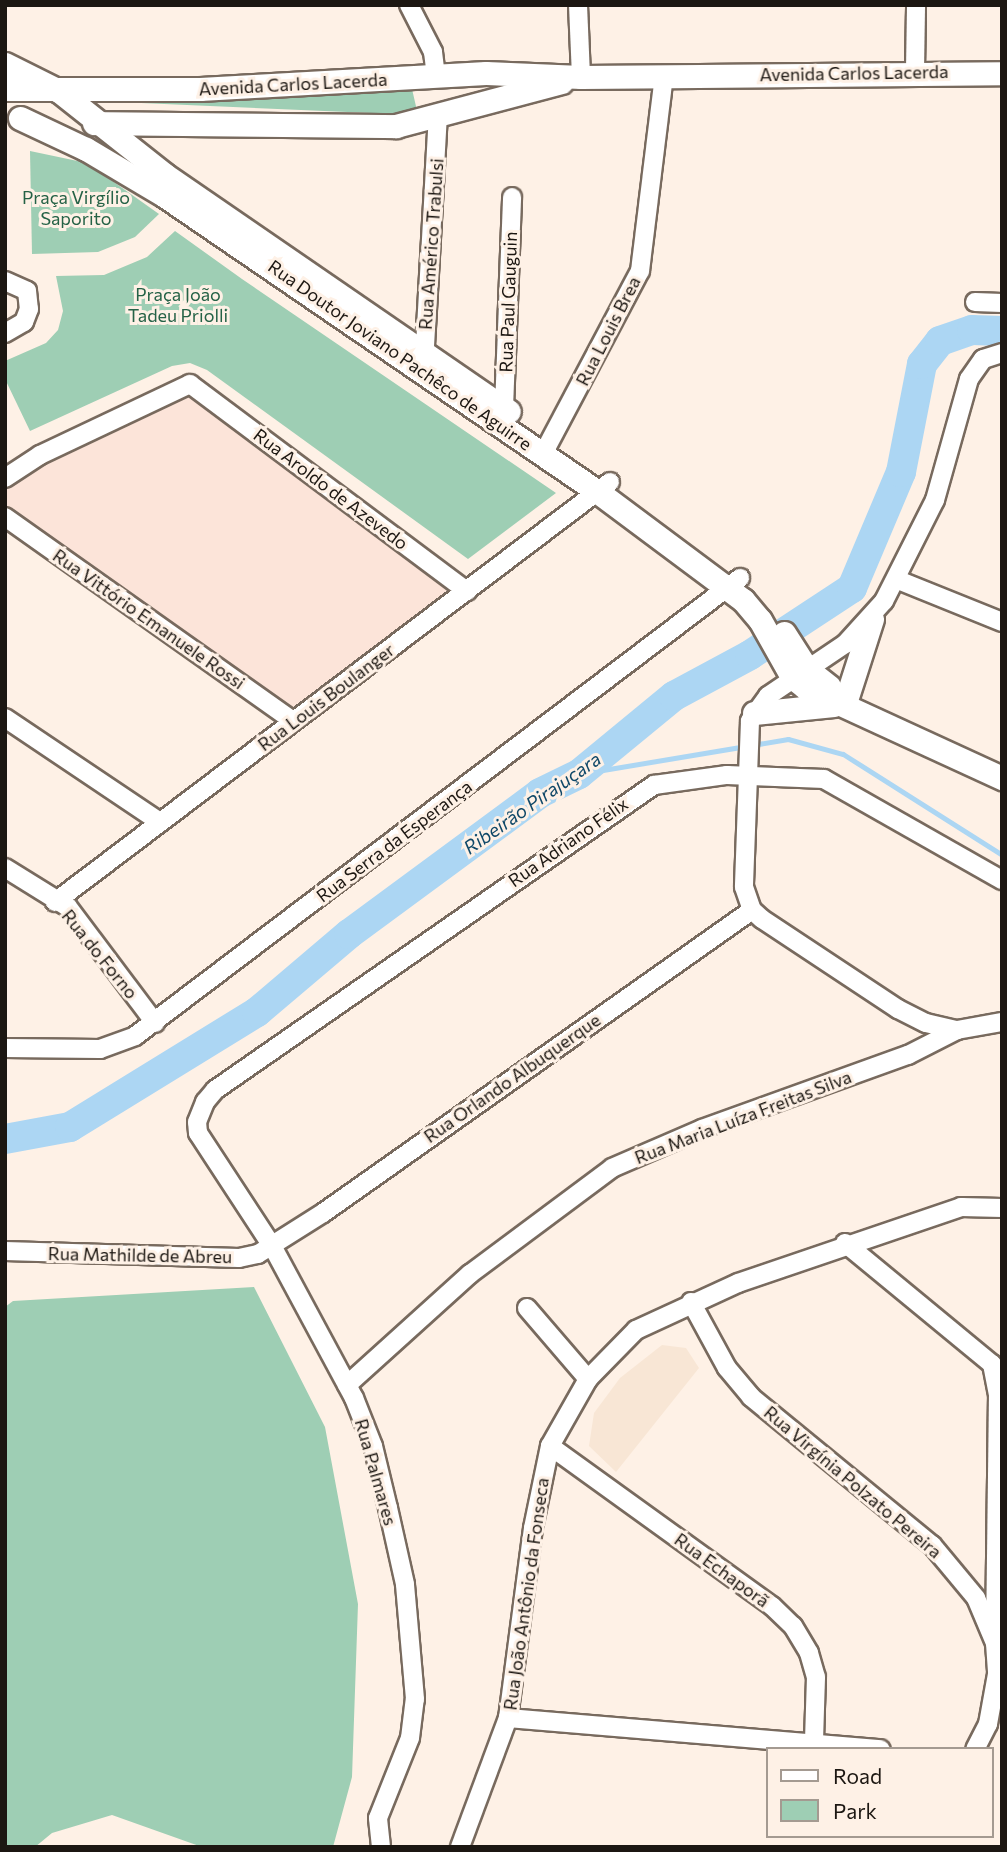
<!DOCTYPE html>
<meta charset="utf-8">
<style>
body{margin:0}
#map{position:relative;width:1007px;height:1852px;overflow:hidden;background:#fef1e6;font-family:Commissioner,sans-serif}
div>[style]{position:absolute}
.commercial>*{inset:0;background:#fce4d9}
.industrial>*{inset:0;background:#f8e6d5}
.green>*{inset:0;background:#9eceb4}
.stream>*{height:5px;margin:-2.5px;padding:0 2.5px;transform-origin:2.5px;border-radius:2.5px;background:#acd6f3}
.river>*{height:30px;margin:-15px;padding:0 15px;transform-origin:15px;border-radius:15px;background:#acd6f3}
.roads{filter:drop-shadow(2px 0 #786a5e) drop-shadow(-2px 0 #786a5e) drop-shadow(0 2px #786a5e) drop-shadow(0 -2px #786a5e)}
.minor>*{height:18px;margin:-9px;padding:0 9px;transform-origin:9px;border-radius:9px;background:#fff}
.major>*{height:23px;margin:-11.5px;padding:0 11.5px;transform-origin:11.5px;border-radius:11.5px;background:#fff}
span{translate:-50% -50%;white-space:nowrap;text-align:center;line-height:1.15;-webkit-text-stroke:6px #fef1e6;paint-order:stroke}
.street-label{font-size:18px;color:#1c1712}
.park-label{font-size:18px;color:#256246}
.water-label{font-size:19px;color:#0f4868;font-style:italic}
.frame{position:absolute;inset:0;border:7px solid #1c1712;pointer-events:none}
.legend{position:absolute;left:766px;top:1747px;width:228px;height:91px;box-sizing:border-box;background:#fef1e6;border:2px solid #a49a91;margin:0;padding:9px 12px;list-style:none;font-size:21px;color:#1c1712}
.legend li{display:flex;align-items:center;gap:14px;height:35px}
.legend b{width:35px;border:2px solid #a49a91}
</style>
<div id="map">
<div class="commercial">
<div style="clip-path:polygon(184px 375px,467px 591px,293px 721px,5px 517px,5px 482px)"></div>
</div>
<div class="industrial">
<div style="clip-path:polygon(662px 1345px,686px 1348px,699px 1368px,616px 1472px,589px 1446px,594px 1413px,620px 1378px)"></div>
</div>
<div class="green">
<div style="clip-path:polygon(412px 89px,418px 115px,141px 103px,135px 95px,258px 97px)"></div>
<div style="clip-path:polygon(30px 151px,87px 163px,159px 214px,135px 237px,98px 252px,32px 254px)"></div>
<div style="clip-path:polygon(175px 231px,242px 279px,556px 493px,468px 559px,207px 370px,190px 363px,172px 366px,30px 431px,5px 379px,5px 361px,46px 343px,58px 330px,63px 311px,56px 276px,104px 275px,147px 257px)"></div>
<div style="clip-path:polygon(254px 1287px,325px 1427px,358px 1604px,352px 1777px,333px 1847px,202px 1847px,112px 1815px,52px 1833px,35px 1847px,5px 1847px,5px 1307px,13px 1301px)"></div>
</div>
<div class="stream">
<div style="left:579px;top:774px;width:212px;rotate:-9.5deg"></div>
<div style="left:788px;top:739px;width:57px;rotate:15.3deg"></div>
<div style="left:843px;top:754px;width:188px;rotate:32.4deg"></div>
</div>
<div class="river">
<div style="left:5px;top:1139px;width:66px;rotate:-10.5deg"></div>
<div style="left:70px;top:1127px;width:220px;rotate:-31.6deg"></div>
<div style="left:257px;top:1012px;width:121px;rotate:-40.3deg"></div>
<div style="left:349px;top:934px;width:237px;rotate:-36.4deg"></div>
<div style="left:540px;top:793px;width:43px;rotate:-26deg"></div>
<div style="left:579px;top:774px;width:123px;rotate:-39.4deg"></div>
<div style="left:674px;top:696px;width:86px;rotate:-28.3deg"></div>
<div style="left:750px;top:655px;width:122px;rotate:-33.3deg"></div>
<div style="left:852px;top:588px;width:126px;rotate:-67.1deg"></div>
<div style="left:901px;top:472px;width:110px;rotate:-79deg"></div>
<div style="left:922px;top:364px;width:29px;rotate:-52deg"></div>
<div style="left:940px;top:341px;width:34px;rotate:-19deg"></div>
<div style="left:972px;top:330px;width:30px;rotate:2deg"></div>
</div>
<div class="roads">
<div class="minor">
<div style="left:409px;top:5px;width:53px;rotate:62.9deg"></div>
<div style="left:433px;top:52px;width:26px;rotate:83deg"></div>
<div style="left:578px;top:5px;width:72px;rotate:87.6deg"></div>
<div style="left:915px;top:71px;width:66px;rotate:-89.1deg"></div>
<div style="left:5px;top:281px;width:24px;rotate:24deg"></div>
<div style="left:27px;top:291px;width:18px;rotate:84deg"></div>
<div style="left:29px;top:309px;width:14px;rotate:111deg"></div>
<div style="left:24px;top:322px;width:22px;rotate:150deg"></div>
<div style="left:975px;top:302px;width:27px;rotate:2deg"></div>
<div style="left:1002px;top:353px;width:20px;rotate:162deg"></div>
<div style="left:983px;top:359px;width:24px;rotate:125deg"></div>
<div style="left:969px;top:379px;width:126px;rotate:105.7deg"></div>
<div style="left:935px;top:500px;width:113px;rotate:116.8deg"></div>
<div style="left:884px;top:601px;width:58px;rotate:132.2deg"></div>
<div style="left:845px;top:644px;width:93px;rotate:146deg"></div>
<div style="left:768px;top:696px;width:31px;rotate:126deg"></div>
<div style="left:750px;top:721px;width:166px;rotate:92.1deg"></div>
<div style="left:744px;top:887px;width:24px;rotate:71deg"></div>
<div style="left:752px;top:910px;width:13px;rotate:42deg"></div>
<div style="left:762px;top:919px;width:163px;rotate:33.5deg"></div>
<div style="left:898px;top:1009px;width:31px;rotate:27deg"></div>
<div style="left:926px;top:1023px;width:32px;rotate:13deg"></div>
<div style="left:957px;top:1030px;width:46px;rotate:-10.1deg"></div>
<div style="left:424px;top:364px;width:247px;rotate:-86.8deg"></div>
<div style="left:504px;top:408px;width:211px;rotate:-87.8deg"></div>
<div style="left:543px;top:454px;width:207px;rotate:-62.1deg"></div>
<div style="left:640px;top:271px;width:196px;rotate:-83deg"></div>
<div style="left:5px;top:478px;width:42px;rotate:-33.3deg"></div>
<div style="left:40px;top:455px;width:166px;rotate:-25.3deg"></div>
<div style="left:190px;top:384px;width:346px;rotate:36.8deg"></div>
<div style="left:5px;top:517px;width:353px;rotate:35.3deg"></div>
<div style="left:898px;top:580px;width:112px;rotate:22deg"></div>
<div style="left:5px;top:718px;width:187px;rotate:33.9deg"></div>
<div style="left:5px;top:868px;width:74px;rotate:31.8deg"></div>
<div style="left:68px;top:907px;width:145px;rotate:53.1deg"></div>
<div style="left:55px;top:902px;width:696px;rotate:-37.12deg"></div>
<div style="left:5px;top:1048px;width:95px;rotate:0.6deg"></div>
<div style="left:100px;top:1049px;width:37px;rotate:-20deg"></div>
<div style="left:135px;top:1036px;width:759px;rotate:-37.13deg"></div>
<div style="left:845px;top:1243px;width:190px;rotate:39.5deg"></div>
<div style="left:992px;top:1364px;width:31px;rotate:79deg"></div>
<div style="left:998px;top:1394px;width:241px;rotate:90.7deg"></div>
<div style="left:5px;top:1251px;width:234px;rotate:1.7deg"></div>
<div style="left:239px;top:1258px;width:19px;rotate:-12deg"></div>
<div style="left:258px;top:1254px;width:77px;rotate:-32.2deg"></div>
<div style="left:323px;top:1213px;width:525px;rotate:-35.23deg"></div>
<div style="left:691px;top:1302px;width:75px;rotate:61.4deg"></div>
<div style="left:727px;top:1368px;width:38px;rotate:50deg"></div>
<div style="left:751px;top:1397px;width:234px;rotate:39.3deg"></div>
<div style="left:932px;top:1545px;width:69px;rotate:50.3deg"></div>
<div style="left:976px;top:1598px;width:49px;rotate:67.1deg"></div>
<div style="left:995px;top:1643px;width:31px;rotate:86deg"></div>
<div style="left:997px;top:1674px;width:51px;rotate:100.2deg"></div>
<div style="left:988px;top:1724px;width:28px;rotate:117deg"></div>
<div style="left:527px;top:1308px;width:94px;rotate:49.3deg"></div>
<div style="left:347px;top:1385px;width:166px;rotate:-42.1deg"></div>
<div style="left:470px;top:1274px;width:177px;rotate:-36.7deg"></div>
<div style="left:612px;top:1168px;width:98px;rotate:-23.4deg"></div>
<div style="left:702px;top:1129px;width:219px;rotate:-19.8deg"></div>
<div style="left:908px;top:1055px;width:55px;rotate:-27deg"></div>
<div style="left:550px;top:1446px;width:274px;rotate:35.8deg"></div>
<div style="left:772px;top:1606px;width:29px;rotate:44deg"></div>
<div style="left:793px;top:1626px;width:31px;rotate:59deg"></div>
<div style="left:809px;top:1653px;width:25px;rotate:74deg"></div>
<div style="left:816px;top:1677px;width:65px;rotate:91.8deg"></div>
<div style="left:508px;top:1718px;width:374px;rotate:4.8deg"></div>
<div style="left:381px;top:1847px;width:29px;rotate:-96deg"></div>
<div style="left:378px;top:1818px;width:86px;rotate:-68.2deg"></div>
<div style="left:410px;top:1738px;width:39px;rotate:-83deg"></div>
<div style="left:415px;top:1699px;width:115px;rotate:-95deg"></div>
<div style="left:405px;top:1584px;width:78px;rotate:-102.6deg"></div>
<div style="left:388px;top:1508px;width:64px;rotate:-103.6deg"></div>
<div style="left:373px;top:1446px;width:52px;rotate:-111.6deg"></div>
<div style="left:354px;top:1398px;width:173px;rotate:-118.3deg"></div>
<div style="left:272px;top:1246px;width:135px;rotate:-123.2deg"></div>
<div style="left:198px;top:1133px;width:11px;rotate:-95deg"></div>
<div style="left:197px;top:1122px;width:22px;rotate:-68deg"></div>
<div style="left:205px;top:1102px;width:16px;rotate:-50deg"></div>
<div style="left:215px;top:1090px;width:535px;rotate:-34.79deg"></div>
<div style="left:654px;top:785px;width:74px;rotate:-7.8deg"></div>
<div style="left:727px;top:775px;width:97px;rotate:2.4deg"></div>
<div style="left:824px;top:779px;width:205px;rotate:29.6deg"></div>
<div style="left:460px;top:1847px;width:138px;rotate:-69.6deg"></div>
<div style="left:508px;top:1718px;width:192px;rotate:-82.5deg"></div>
<div style="left:533px;top:1528px;width:84px;rotate:-78.3deg"></div>
<div style="left:550px;top:1446px;width:77px;rotate:-60.4deg"></div>
<div style="left:588px;top:1379px;width:69px;rotate:-45.6deg"></div>
<div style="left:636px;top:1330px;width:112px;rotate:-24.7deg"></div>
<div style="left:738px;top:1283px;width:236px;rotate:-18.8deg"></div>
<div style="left:961px;top:1207px;width:41px;rotate:1.4deg"></div>
</div>
<div class="major">
<div style="left:5px;top:64px;width:60px;rotate:26.6deg"></div>
<div style="left:59px;top:91px;width:135px;rotate:38.4deg"></div>
<div style="left:165px;top:175px;width:417px;rotate:34.5deg"></div>
<div style="left:5px;top:89px;width:195px"></div>
<div style="left:200px;top:89px;width:286px;rotate:-3.2deg"></div>
<div style="left:486px;top:73px;width:95px;rotate:2.4deg"></div>
<div style="left:581px;top:77px;width:421px;rotate:-0.5deg"></div>
<div style="left:20px;top:118px;width:73px;rotate:25.2deg"></div>
<div style="left:86px;top:149px;width:92px;rotate:30.7deg"></div>
<div style="left:165px;top:196px;width:525px;rotate:34.36deg"></div>
<div style="left:598px;top:492px;width:181px;rotate:36.7deg"></div>
<div style="left:743px;top:600px;width:26px;rotate:50deg"></div>
<div style="left:760px;top:620px;width:65px;rotate:60.7deg"></div>
<div style="left:792px;top:677px;width:18px;rotate:38deg"></div>
<div style="left:806px;top:688px;width:216px;rotate:24.7deg"></div>
<div style="left:94px;top:123px;width:302px;rotate:0.6deg"></div>
<div style="left:396px;top:126px;width:171px;rotate:-14.9deg"></div>
<div style="left:784px;top:633px;width:43px;rotate:57.4deg"></div>
<div style="left:807px;top:669px;width:28px;rotate:38deg"></div>
<div style="left:846px;top:700px;width:85px;rotate:-72.2deg"></div>
<div style="left:754px;top:713px;width:80px;rotate:-5.7deg"></div>
</div>
</div>
<div class="street-label">
<span style="left:854px;top:73px;rotate:-1deg">Avenida Carlos Lacerda</span>
<span style="left:293px;top:84px;rotate:-3deg">Avenida Carlos Lacerda</span>
<span style="left:431px;top:244px;rotate:-86deg">Rua Américo Trabulsi</span>
<span style="left:508px;top:302px;rotate:-88deg">Rua Paul Gauguin</span>
<span style="left:608px;top:331px;rotate:-63deg">Rua Louis Brea</span>
<span style="left:400px;top:355px;rotate:35deg">Rua Doutor Joviano Pachêco de Aguirre</span>
<span style="left:331px;top:489px;rotate:37deg">Rua Aroldo de Azevedo</span>
<span style="left:149px;top:619px;rotate:35deg">Rua Vittório Emanuele Rossi</span>
<span style="left:326px;top:697px;rotate:-37deg">Rua Louis Boulanger</span>
<span style="left:394px;top:841px;rotate:-37deg">Rua Serra da Esperança</span>
<span style="left:568px;top:842px;rotate:-35deg">Rua Adriano Félix</span>
<span style="left:100px;top:954px;rotate:51deg">Rua do Forno</span>
<span style="left:512px;top:1078px;rotate:-35deg">Rua Orlando Albuquerque</span>
<span style="left:743px;top:1117px;rotate:-21deg">Rua Maria Luíza Freitas Silva</span>
<span style="left:140px;top:1255px;rotate:1deg">Rua Mathilde de Abreu</span>
<span style="left:376px;top:1472px;rotate:74deg">Rua Palmares</span>
<span style="left:853px;top:1482px;rotate:40deg">Rua Virgínia Polzato Pereira</span>
<span style="left:722px;top:1570px;rotate:36deg">Rua Echaporã</span>
<span style="left:526px;top:1594px;rotate:-82deg">Rua João Antônio da Fonseca</span>
</div>
<div class="park-label">
<span style="left:76px;top:208px">Praça Virgílio<br>Saporito</span>
<span style="left:178px;top:305px">Praça João<br>Tadeu Priolli</span>
</div>
<div class="water-label">
<span style="left:532px;top:803px;rotate:-35deg">Ribeirão Pirajuçara</span>
</div>
<div class="frame"></div>
<ul class="legend">
<li><b style="height:9px;background:#fff"></b>Road</li>
<li><b style="height:19px;background:#9eceb4"></b>Park</li>
</ul>
</div>
